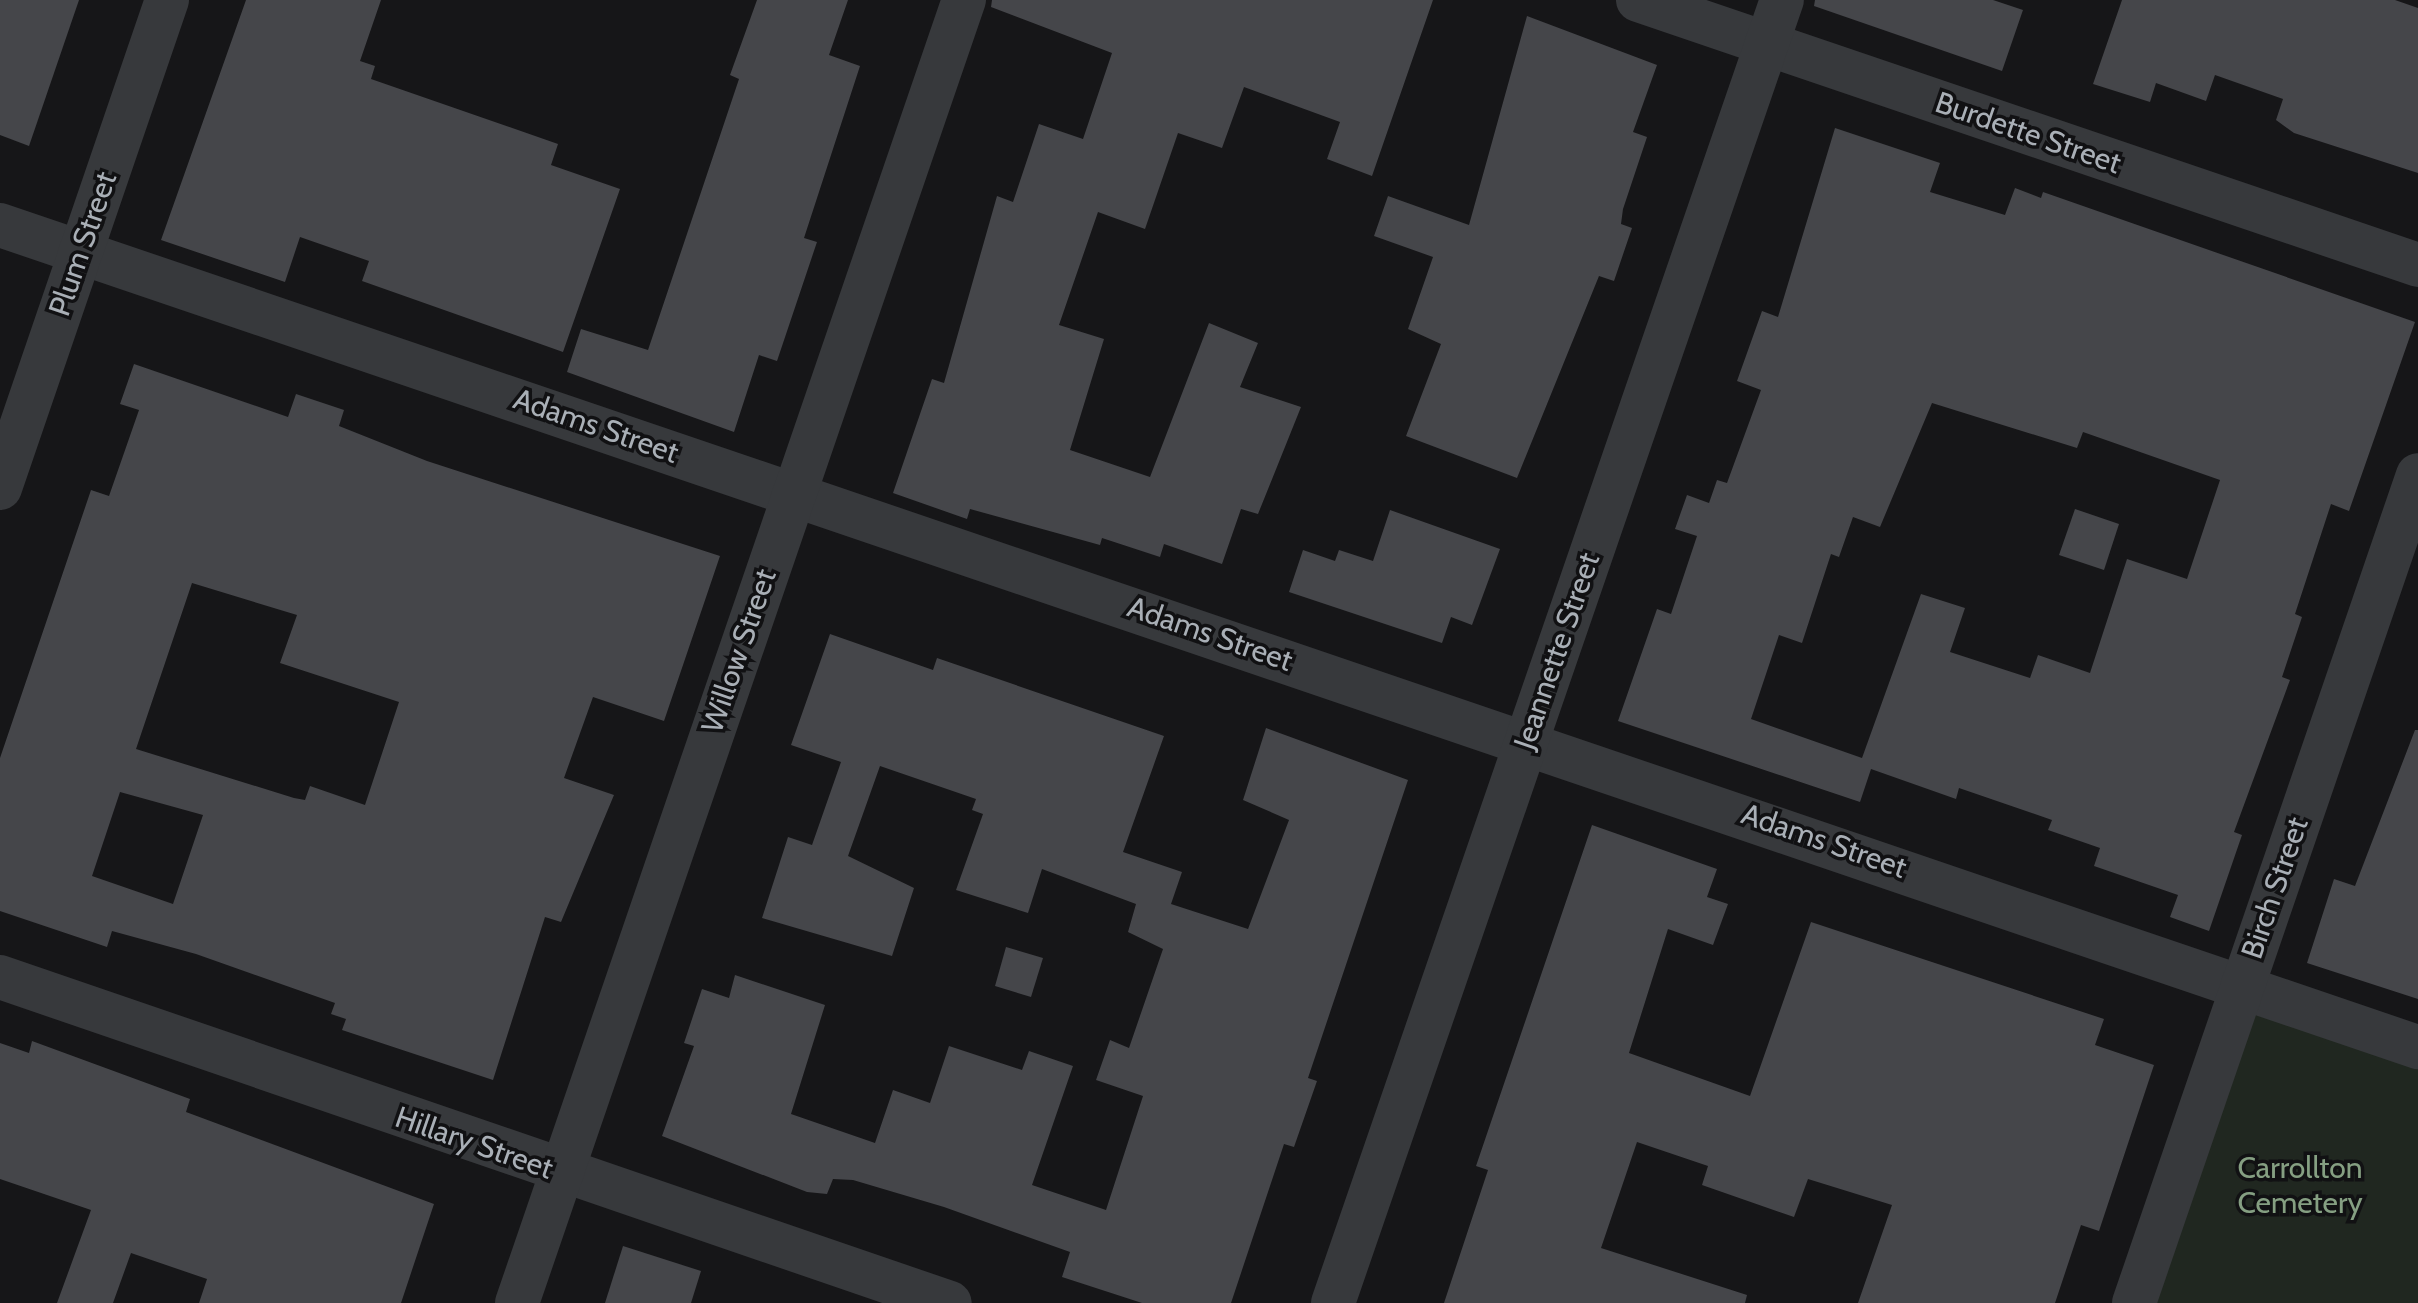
<!DOCTYPE html>
<style>
body{margin:0}
#map{position:relative;width:2418px;height:1303px;overflow:hidden;background:#161618;font-family:Cabin,sans-serif}
div>[style]{position:absolute}
.green>*{inset:0;background:#202720}
.building>*{inset:0;background:#45464a}
.minor>*{height:44px;margin:-22px;padding:0 22px;transform-origin:22px;border-radius:22px;background:#37393c}
span{translate:-50% -50%;white-space:nowrap;text-align:center;line-height:1.15;-webkit-text-stroke:7px #111113;paint-order:stroke}
.street-label{font-size:30px;color:#a9afb6}
.park-label{font-size:30px;color:#859f82}
</style>
<div id="map">
<div class="green">
<div style="clip-path:polygon(2243px 983px,2418px 1045px,2418px 1303px,2137px 1303px)"></div>
</div>
<div class="building">
<div style="clip-path:polygon(0 0,79px 0,29px 146px,0 135px)"></div>
<div style="clip-path:polygon(246px 0,381px 0,360px 61px,375px 66px,371px 79px,558px 144px,551px 165px,620px 189px,563px 352px,362px 281px,369px 261px,300px 237px,285px 282px,161px 240px)"></div>
<div style="clip-path:polygon(757px 0,848px 0,829px 55px,860px 66px,804px 238px,817px 242px,777px 361px,759px 355px,734px 432px,567px 372px,581px 329px,648px 350px,739px 79px,730px 75px)"></div>
<div style="clip-path:polygon(992px 0,1433px 0,1372px 176px,1327px 159px,1340px 122px,1244px 87px,1222px 148px,1178px 133px,1145px 229px,1098px 212px,1059px 325px,1104px 339px,1070px 450px,1150px 477px,1209px 323px,1258px 343px,1240px 387px,1301px 407px,1258px 514px,1241px 509px,1222px 564px,1164px 544px,1160px 557px,1102px 538px,1100px 545px,970px 509px,967px 519px,893px 493px,932px 379px,944px 383px,997px 196px,1013px 202px,1039px 124px,1083px 139px,1112px 53px,991px 7px)"></div>
<div style="clip-path:polygon(1815px 0,1993px 0,2023px 10px,2002px 71px,1814px 6px)"></div>
<div style="clip-path:polygon(2122px 0,2395px 0,2418px 8px,2418px 173px,2294px 133px,2276px 120px,2283px 99px,2215px 75px,2206px 101px,2156px 83px,2150px 102px,2093px 84px)"></div>
<div style="clip-path:polygon(1527px 16px,1657px 65px,1633px 132px,1647px 137px,1623px 209px,1621px 224px,1632px 228px,1614px 281px,1599px 276px,1517px 478px,1406px 436px,1441px 344px,1408px 329px,1433px 257px,1374px 236px,1388px 196px,1469px 225px)"></div>
<div style="clip-path:polygon(evenodd,1835px 128px,1940px 163px,1930px 192px,2005px 215px,2015px 188px,2041px 198px,2043px 192px,2415px 322px,2349px 511px,2331px 504px,2295px 614px,2302px 617px,2282px 677px,2290px 680px,2234px 832px,2242px 835px,2209px 931px,2170px 917px,2178px 895px,2094px 866px,2100px 848px,2048px 830px,2052px 820px,1959px 788px,1956px 799px,1871px 769px,1860px 802px,1618px 721px,1657px 609px,1671px 614px,1697px 536px,1675px 529px,1687px 495px,1709px 503px,1717px 480px,1727px 483px,1761px 390px,1737px 381px,1762px 311px,1778px 317px,1835px 128px,1932px 403px,2077px 448px,2083px 432px,2220px 480px,2187px 579px,2127px 559px,2090px 673px,2038px 655px,2030px 678px,1950px 652px,1965px 608px,1921px 594px,1862px 758px,1751px 719px,1779px 635px,1802px 643px,1831px 554px,1839px 557px,1853px 517px,1880px 527px,1932px 403px)"></div>
<div style="clip-path:polygon(evenodd,134px 364px,288px 417px,296px 394px,344px 410px,339px 426px,427px 461px,720px 556px,664px 721px,593px 697px,564px 778px,614px 795px,561px 922px,545px 917px,493px 1080px,342px 1030px,346px 1019px,331px 1014px,335px 1003px,196px 954px,112px 931px,107px 947px,0 911px,0 758px,91px 490px,109px 496px,139px 410px,120px 404px,134px 364px,192px 583px,297px 615px,280px 663px,399px 702px,365px 805px,310px 786px,305px 800px,294px 798px,136px 749px,192px 583px,134px 364px,120px 792px,203px 815px,173px 904px,92px 876px,120px 792px)"></div>
<div style="clip-path:polygon(2075px 509px,2119px 524px,2104px 570px,2059px 555px)"></div>
<div style="clip-path:polygon(1390px 510px,1500px 549px,1472px 625px,1451px 617px,1442px 643px,1289px 592px,1303px 550px,1335px 561px,1339px 550px,1373px 561px)"></div>
<div style="clip-path:polygon(830px 634px,933px 670px,937px 658px,1164px 736px,1123px 852px,1182px 872px,1171px 904px,1248px 929px,1289px 820px,1243px 800px,1266px 728px,1408px 780px,1308px 1078px,1317px 1081px,1294px 1147px,1284px 1144px,1231px 1303px,1142px 1303px,1062px 1277px,1070px 1252px,944px 1207px,853px 1180px,833px 1179px,827px 1194px,807px 1192px,662px 1136px,694px 1046px,684px 1043px,702px 989px,729px 998px,735px 975px,825px 1005px,791px 1114px,875px 1143px,893px 1090px,930px 1103px,949px 1046px,1022px 1070px,1029px 1051px,1073px 1066px,1032px 1185px,1106px 1210px,1143px 1096px,1096px 1080px,1110px 1040px,1129px 1048px,1163px 949px,1128px 932px,1136px 904px,1042px 869px,1028px 913px,956px 890px,983px 814px,972px 810px,976px 799px,880px 766px,848px 856px,914px 888px,892px 956px,762px 918px,788px 837px,812px 845px,841px 762px,791px 745px)"></div>
<div style="clip-path:polygon(2415px 730px,2418px 730px,2418px 999px,2307px 963px,2334px 879px,2355px 886px)"></div>
<div style="clip-path:polygon(1592px 825px,1717px 869px,1707px 897px,1728px 904px,1713px 945px,1668px 929px,1629px 1053px,1750px 1096px,1811px 922px,2104px 1019px,2095px 1045px,2154px 1065px,2099px 1231px,2081px 1225px,2055px 1303px,1858px 1303px,1892px 1205px,1808px 1179px,1794px 1217px,1702px 1185px,1708px 1166px,1637px 1142px,1601px 1248px,1747px 1295px,1745px 1303px,1444px 1303px,1488px 1170px,1476px 1166px)"></div>
<div style="clip-path:polygon(1006px 947px,1043px 958px,1031px 997px,995px 986px)"></div>
<div style="clip-path:polygon(32px 1041px,190px 1099px,186px 1112px,434px 1204px,401px 1303px,199px 1303px,207px 1279px,131px 1253px,113px 1303px,57px 1303px,91px 1210px,0 1179px,0 1043px,29px 1053px)"></div>
<div style="clip-path:polygon(623px 1246px,701px 1271px,691px 1303px,605px 1303px)"></div>
</div>
<div class="minor">
<div style="left:1638px;top:0;width:824px;rotate:18.76deg"></div>
<div style="left:0;top:225px;width:2554px;rotate:18.78deg"></div>
<div style="left:0;top:488px;width:516px;rotate:-71.11deg"></div>
<div style="left:0;top:977px;width:1004px;rotate:18.94deg"></div>
<div style="left:517px;top:1303px;width:1378px;rotate:-71.07deg"></div>
<div style="left:1333px;top:1303px;width:1378px;rotate:-70.99deg"></div>
<div style="left:2134px;top:1303px;width:875px;rotate:-71.07deg"></div>
</div>
<div class="street-label">
<span style="left:2028px;top:133px;rotate:19deg">Burdette Street</span>
<span style="left:83px;top:244px;rotate:-71deg">Plum Street</span>
<span style="left:596px;top:426px;rotate:19deg">Adams Street</span>
<span style="left:1210px;top:634px;rotate:19deg">Adams Street</span>
<span style="left:739px;top:651px;rotate:-71deg">Willow Street</span>
<span style="left:1557px;top:651px;rotate:-71deg">Jeannette Street</span>
<span style="left:1824px;top:841px;rotate:19deg">Adams Street</span>
<span style="left:2275px;top:888px;rotate:-71deg">Birch Street</span>
<span style="left:474px;top:1143px;rotate:19deg">Hillary Street</span>
</div>
<div class="park-label">
<span style="left:2300px;top:1185px">Carrollton<br>Cemetery</span>
</div>
</div>
